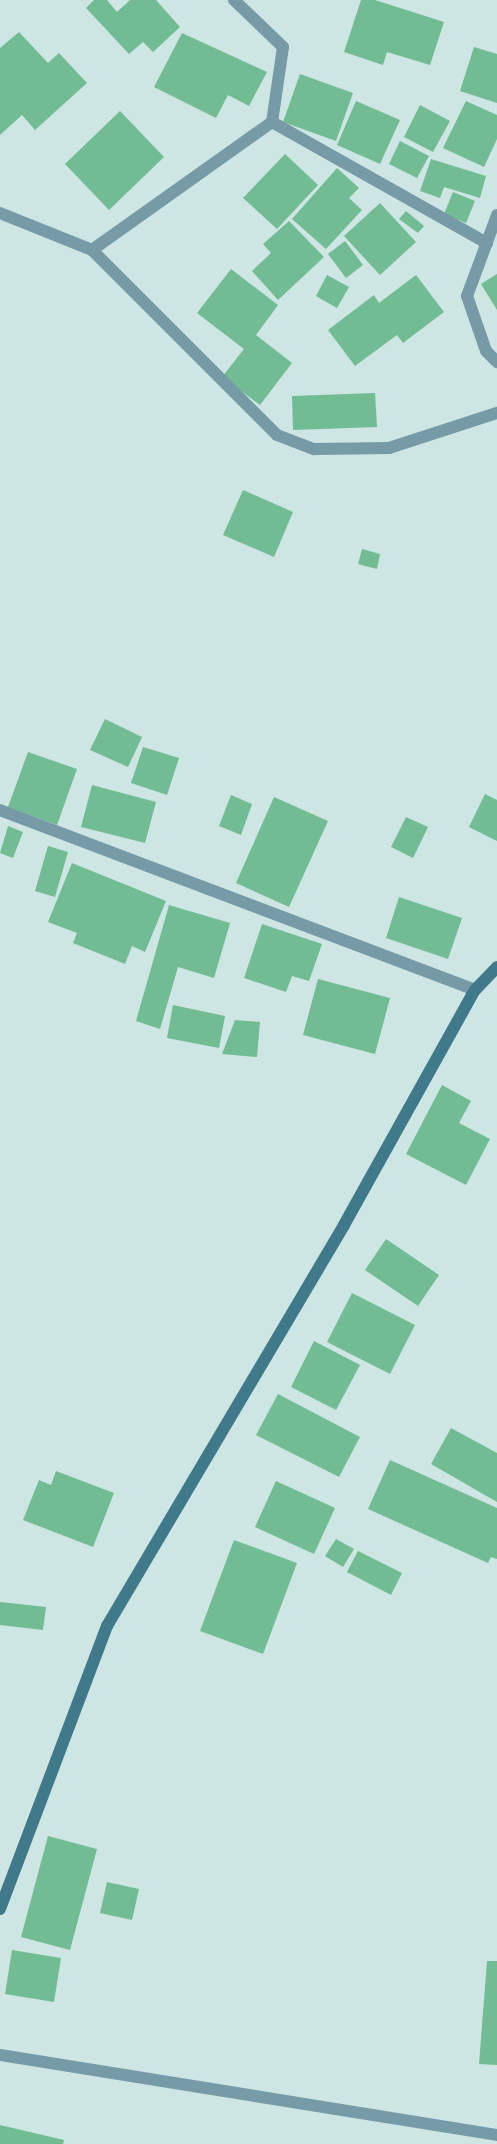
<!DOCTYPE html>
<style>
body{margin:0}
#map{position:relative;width:497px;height:2144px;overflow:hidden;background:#cde5e3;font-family:Commissioner,sans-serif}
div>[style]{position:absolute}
.building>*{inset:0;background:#72bc93}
.street>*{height:12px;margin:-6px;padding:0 6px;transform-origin:6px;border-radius:6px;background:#769aa6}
.secondary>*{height:12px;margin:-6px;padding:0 6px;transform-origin:6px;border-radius:6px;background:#407989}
span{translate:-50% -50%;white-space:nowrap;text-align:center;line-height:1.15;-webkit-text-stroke:4px #daf3f0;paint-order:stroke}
</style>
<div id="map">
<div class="building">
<div style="clip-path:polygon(94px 0,107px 0,117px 12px,130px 0,156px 0,180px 27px,153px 52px,143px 42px,129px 54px,86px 8px)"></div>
<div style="clip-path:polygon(361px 0,375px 0,444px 22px,430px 65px,387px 52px,383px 65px,344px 52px)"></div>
<div style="clip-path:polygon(19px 32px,48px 63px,59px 53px,87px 83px,35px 130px,22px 115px,0 135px,0 48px)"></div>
<div style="clip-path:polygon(182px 33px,267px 72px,249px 106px,228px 95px,216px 118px,154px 87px)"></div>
<div style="clip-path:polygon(474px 47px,497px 54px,497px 103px,460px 91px)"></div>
<div style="clip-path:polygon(300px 74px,353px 93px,336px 141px,283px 122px)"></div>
<div style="clip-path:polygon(356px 101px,400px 120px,380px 164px,337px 145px)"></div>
<div style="clip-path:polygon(466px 101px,497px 115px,497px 139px,484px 167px,443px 148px)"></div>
<div style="clip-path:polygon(420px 105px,450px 121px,433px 152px,404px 137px)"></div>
<div style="clip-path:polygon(120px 111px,164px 157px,109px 210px,65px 164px)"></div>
<div style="clip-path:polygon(400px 141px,429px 156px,417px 178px,389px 164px)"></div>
<div style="clip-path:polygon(285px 154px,318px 185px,277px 229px,243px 198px)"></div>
<div style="clip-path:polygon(431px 159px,486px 176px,480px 198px,444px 187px,440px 198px,420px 191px)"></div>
<div style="clip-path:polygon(337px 168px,359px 188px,349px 198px,362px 210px,326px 249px,292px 219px)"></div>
<div style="clip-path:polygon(453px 192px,475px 201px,466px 223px,444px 214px)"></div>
<div style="clip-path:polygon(380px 203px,416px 242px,380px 275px,344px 236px)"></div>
<div style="clip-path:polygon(406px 211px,424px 226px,418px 233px,399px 219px)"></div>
<div style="clip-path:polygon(289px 221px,324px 257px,278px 300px,252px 271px,271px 253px,263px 244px)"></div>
<div style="clip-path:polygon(345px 241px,363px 265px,346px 278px,328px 254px)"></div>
<div style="clip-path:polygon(231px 269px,278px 305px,256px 335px,292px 363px,260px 405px,222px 377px,244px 349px,197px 313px)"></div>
<div style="clip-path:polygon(497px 274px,497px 310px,481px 284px)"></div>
<div style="clip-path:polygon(327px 275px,349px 287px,337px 308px,316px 296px)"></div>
<div style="clip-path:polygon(416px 275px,444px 312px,403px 343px,397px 335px,355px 366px,328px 330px,374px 295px,379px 303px)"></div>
<div style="clip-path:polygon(375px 393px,377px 427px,293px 430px,292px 396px)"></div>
<div style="clip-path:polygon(243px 490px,293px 512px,274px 557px,223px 535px)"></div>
<div style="clip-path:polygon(362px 549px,380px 554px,377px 569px,358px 564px)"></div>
<div style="clip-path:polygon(105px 719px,142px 737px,128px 767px,90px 750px)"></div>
<div style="clip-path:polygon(143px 747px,179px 758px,167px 795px,131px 783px)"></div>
<div style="clip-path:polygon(28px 752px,77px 769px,57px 825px,8px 807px)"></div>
<div style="clip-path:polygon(92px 785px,156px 802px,145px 843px,81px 827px)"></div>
<div style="clip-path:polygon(485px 794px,497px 800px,497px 841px,469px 827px)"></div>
<div style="clip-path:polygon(231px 795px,252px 804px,241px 835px,219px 826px)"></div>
<div style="clip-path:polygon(274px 797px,328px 821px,289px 907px,236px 883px)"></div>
<div style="clip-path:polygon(406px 817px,428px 827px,413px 858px,391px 847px)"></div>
<div style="clip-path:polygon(8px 826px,23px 832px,13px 858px,0 853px)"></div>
<div style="clip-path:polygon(48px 846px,68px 852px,55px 897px,35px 891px)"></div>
<div style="clip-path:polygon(72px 863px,166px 901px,145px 952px,132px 946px,125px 964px,73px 943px,77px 933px,48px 922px)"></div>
<div style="clip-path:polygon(399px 897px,462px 918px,448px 959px,386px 938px)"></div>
<div style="clip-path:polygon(169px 905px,230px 923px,214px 978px,178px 967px,160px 1029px,136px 1021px)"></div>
<div style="clip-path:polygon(262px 924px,322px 944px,309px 981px,292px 976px,286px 992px,244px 978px)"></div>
<div style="clip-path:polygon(318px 979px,390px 998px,375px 1054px,303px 1035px)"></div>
<div style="clip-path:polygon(173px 1005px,225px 1016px,219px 1048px,167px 1038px)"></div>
<div style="clip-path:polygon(235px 1020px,260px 1022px,257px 1057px,222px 1054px)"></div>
<div style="clip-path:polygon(442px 1085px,471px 1101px,459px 1123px,490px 1139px,466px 1185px,406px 1154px)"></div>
<div style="clip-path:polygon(386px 1239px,439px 1275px,418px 1306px,365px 1270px)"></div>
<div style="clip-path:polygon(352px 1293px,415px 1325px,390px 1374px,327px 1342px)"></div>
<div style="clip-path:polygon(314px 1341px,360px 1365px,336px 1410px,291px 1387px)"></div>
<div style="clip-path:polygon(278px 1394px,360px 1437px,339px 1477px,256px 1435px)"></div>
<div style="clip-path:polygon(451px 1428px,497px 1453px,497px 1502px,431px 1464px)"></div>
<div style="clip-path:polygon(390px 1460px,497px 1508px,497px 1559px,491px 1557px,488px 1563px,368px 1509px)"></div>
<div style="clip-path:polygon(56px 1471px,114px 1493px,93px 1547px,23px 1520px,39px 1480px,51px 1485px)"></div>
<div style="clip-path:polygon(276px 1481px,335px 1508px,314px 1554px,255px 1527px)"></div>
<div style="clip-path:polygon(336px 1539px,354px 1549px,343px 1567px,325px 1556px)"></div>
<div style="clip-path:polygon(234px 1540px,297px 1563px,263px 1654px,200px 1631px)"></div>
<div style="clip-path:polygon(358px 1551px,402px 1573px,391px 1595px,347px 1572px)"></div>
<div style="clip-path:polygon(0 1602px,46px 1607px,43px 1630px,0 1625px)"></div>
<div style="clip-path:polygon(48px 1836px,97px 1849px,70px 1950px,21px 1937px)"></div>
<div style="clip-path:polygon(107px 1882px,139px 1889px,132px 1920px,100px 1913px)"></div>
<div style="clip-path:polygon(12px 1950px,61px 1958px,54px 2002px,5px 1994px)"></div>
<div style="clip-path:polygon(487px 1961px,497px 1961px,497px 2065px,479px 2064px)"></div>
<div style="clip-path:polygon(0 2125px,64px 2140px,63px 2144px,0 2144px)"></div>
</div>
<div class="street">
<div style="left:234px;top:0;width:68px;rotate:43.8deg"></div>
<div style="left:283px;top:47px;width:76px;rotate:98.3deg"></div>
<div style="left:0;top:213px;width:99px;rotate:21.9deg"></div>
<div style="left:92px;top:250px;width:262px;rotate:45deg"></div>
<div style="left:277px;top:435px;width:40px;rotate:21deg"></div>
<div style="left:314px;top:449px;width:75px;rotate:-0.8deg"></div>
<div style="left:389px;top:448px;width:114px;rotate:-18deg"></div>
<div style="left:497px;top:215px;width:86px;rotate:110.3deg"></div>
<div style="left:467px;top:296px;width:58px;rotate:70.9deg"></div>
<div style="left:486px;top:351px;width:16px;rotate:45deg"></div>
<div style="left:92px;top:250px;width:221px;rotate:-35.4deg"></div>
<div style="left:272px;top:122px;width:247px;rotate:29.4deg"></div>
<div style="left:0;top:810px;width:508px;rotate:20.75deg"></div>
<div style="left:0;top:2055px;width:503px;rotate:9.14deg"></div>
</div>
<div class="secondary">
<div style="left:0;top:1909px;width:303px;rotate:-69.3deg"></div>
<div style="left:107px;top:1626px;width:466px;rotate:-59.4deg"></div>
<div style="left:344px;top:1225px;width:269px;rotate:-60.9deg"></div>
<div style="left:475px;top:990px;width:32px;rotate:-46deg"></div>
</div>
</div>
